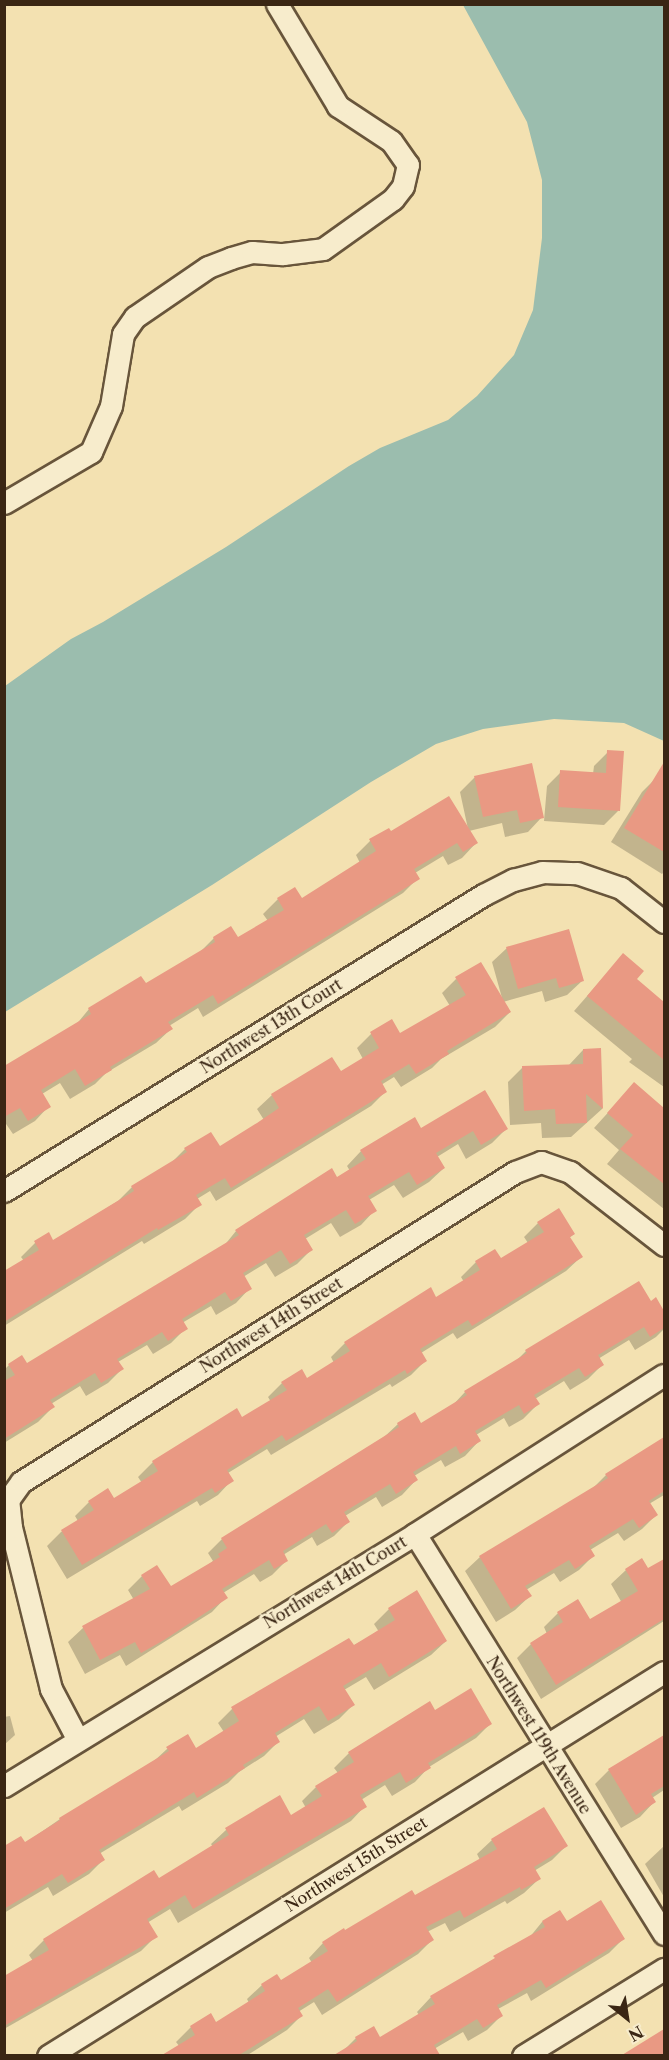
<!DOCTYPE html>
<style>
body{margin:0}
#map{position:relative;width:669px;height:2060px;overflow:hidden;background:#f3e1b1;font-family:"Libre Caslon Text",serif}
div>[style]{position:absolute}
.water>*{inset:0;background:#9bbdae}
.shadow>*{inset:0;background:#0003}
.building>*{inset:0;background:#e99983}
.roads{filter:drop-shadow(2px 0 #68553b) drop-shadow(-2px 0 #68553b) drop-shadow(0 2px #68553b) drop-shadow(0 -2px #68553b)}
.minor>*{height:21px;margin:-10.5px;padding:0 10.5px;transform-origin:10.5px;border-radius:10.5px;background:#f7eccc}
span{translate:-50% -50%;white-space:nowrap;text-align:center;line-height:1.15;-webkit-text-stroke:4.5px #f7eccc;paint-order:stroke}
.street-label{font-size:16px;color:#3a2614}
.frame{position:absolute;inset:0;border:6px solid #3a2614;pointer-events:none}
.north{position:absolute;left:597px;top:1988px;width:60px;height:60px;-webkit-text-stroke:4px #f7eccc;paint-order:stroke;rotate:150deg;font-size:16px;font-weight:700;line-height:24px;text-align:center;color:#3a2614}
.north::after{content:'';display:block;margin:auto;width:21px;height:27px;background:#3a2614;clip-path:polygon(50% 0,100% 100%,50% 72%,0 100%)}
</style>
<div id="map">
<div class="water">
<div style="clip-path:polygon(463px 5px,664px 5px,664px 741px,624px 723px,554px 719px,483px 729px,436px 744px,371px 782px,212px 885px,5px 1012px,5px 686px,71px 639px,103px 622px,226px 547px,349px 466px,380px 448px,448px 420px,477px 396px,514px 355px,533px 310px,542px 238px,542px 180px,527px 122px)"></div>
</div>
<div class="shadow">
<div style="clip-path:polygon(608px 752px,618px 811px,604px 825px,544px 821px,547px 786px,561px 772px,593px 774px,594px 766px)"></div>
<div style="clip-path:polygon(531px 765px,542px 817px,528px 832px,505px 837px,502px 823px,469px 831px,476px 843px,462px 858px,448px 865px,443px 856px,415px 873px,418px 878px,403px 893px,203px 1017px,198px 1008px,169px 1026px,171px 1029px,156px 1043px,106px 1073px,95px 1084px,70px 1099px,60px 1083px,42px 1094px,49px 1106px,35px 1121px,13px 1134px,4px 1121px,4px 1069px,75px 1026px,89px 1009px,141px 978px,145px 986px,199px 953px,214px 938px,237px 940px,268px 921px,263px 914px,278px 899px,302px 900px,360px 863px,356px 855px,370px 841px,391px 833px,468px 829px,460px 792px,474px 778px)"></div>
<div style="clip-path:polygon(656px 778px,664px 783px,664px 872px,662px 874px,611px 842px,642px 792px)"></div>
<div style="clip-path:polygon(507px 948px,582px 981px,567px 995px,545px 1002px,542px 991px,503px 1002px,510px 1012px,495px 1027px,441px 1059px,432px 1068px,401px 1087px,394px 1077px,381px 1085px,385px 1092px,371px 1106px,216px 1201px,210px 1191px,197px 1199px,200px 1204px,185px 1219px,144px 1244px,142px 1241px,4px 1326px,4px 1273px,24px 1261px,21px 1257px,35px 1243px,53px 1242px,118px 1201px,132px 1187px,171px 1163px,185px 1149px,219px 1148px,264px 1120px,257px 1109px,272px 1095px,340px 1073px,363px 1059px,357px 1048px,371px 1034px,400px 1035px,450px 1006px,442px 993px,456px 979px,502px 998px,492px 962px)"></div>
<div style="clip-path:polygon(623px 955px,635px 979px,664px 1004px,664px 1087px,629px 1062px,632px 1059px,574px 1011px)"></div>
<div style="clip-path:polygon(583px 1050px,600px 1050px,602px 1109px,571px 1137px,542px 1138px,541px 1123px,510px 1125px,508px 1082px,523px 1067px,569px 1065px)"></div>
<div style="clip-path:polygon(634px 1084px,664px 1110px,664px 1209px,607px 1164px,619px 1150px,594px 1128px)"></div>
<div style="clip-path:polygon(506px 1129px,492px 1143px,466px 1159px,458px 1144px,437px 1157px,444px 1168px,429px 1182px,403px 1198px,394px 1185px,369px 1200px,375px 1210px,361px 1225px,340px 1237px,331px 1223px,305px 1239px,311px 1250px,297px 1264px,275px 1277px,266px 1263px,243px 1277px,250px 1288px,236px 1303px,216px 1315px,211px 1306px,182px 1323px,186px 1328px,171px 1343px,153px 1354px,147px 1345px,118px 1362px,122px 1369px,108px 1383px,86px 1396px,80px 1386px,51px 1404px,53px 1407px,38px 1422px,4px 1443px,4px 1370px,9px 1365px,27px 1365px,223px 1247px,236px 1231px,350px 1171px,347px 1166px,361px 1151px,421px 1130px)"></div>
<div style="clip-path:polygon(538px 1223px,574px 1234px,569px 1238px,581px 1257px,566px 1271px,457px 1339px,453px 1333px,421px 1353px,425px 1361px,411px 1375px,392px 1387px,390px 1384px,271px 1455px,267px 1449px,228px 1473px,232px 1480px,218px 1495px,200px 1506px,197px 1501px,67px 1579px,47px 1546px,61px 1532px,78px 1521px,75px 1516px,89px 1502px,114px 1500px,142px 1483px,138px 1477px,153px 1462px,236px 1410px,242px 1419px,271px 1402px,268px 1397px,282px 1383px,306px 1380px,334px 1363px,331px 1357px,345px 1343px,436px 1299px,464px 1282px,461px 1277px,476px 1262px,495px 1251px,501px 1260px,528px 1243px,524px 1237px)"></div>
<div style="clip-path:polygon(638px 1283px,650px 1303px,656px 1299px,664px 1314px,664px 1329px,656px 1337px,635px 1350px,629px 1340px,598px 1359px,602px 1365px,588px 1379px,570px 1390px,564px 1381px,535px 1399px,538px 1404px,523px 1419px,509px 1427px,504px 1418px,476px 1435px,479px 1441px,465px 1456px,445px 1467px,441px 1460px,414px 1476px,416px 1480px,402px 1495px,382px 1507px,376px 1497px,345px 1516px,348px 1522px,334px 1536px,317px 1546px,312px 1537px,283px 1555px,287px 1560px,272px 1575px,260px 1582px,254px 1574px,223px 1593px,226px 1597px,212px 1612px,126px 1666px,120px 1655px,85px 1674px,68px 1642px,83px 1628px,134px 1600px,128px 1590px,142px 1576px,171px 1589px,207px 1566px,213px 1561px,208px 1553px,222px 1539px,383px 1438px,398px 1424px,421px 1425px,451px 1407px,465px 1392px,515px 1362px,526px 1351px)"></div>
<div style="clip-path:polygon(660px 1442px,664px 1450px,664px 1495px,649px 1504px,656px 1515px,642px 1529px,624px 1541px,618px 1533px,590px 1550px,593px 1556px,579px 1570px,560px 1582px,554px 1573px,526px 1590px,530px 1596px,515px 1610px,496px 1622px,465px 1571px,480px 1557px,593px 1488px,606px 1475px)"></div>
<div style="clip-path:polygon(664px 1560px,664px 1621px,541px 1699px,517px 1658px,531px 1644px,547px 1634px,544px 1627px,558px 1613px,590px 1621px,622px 1603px,611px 1584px,626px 1570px,648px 1570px)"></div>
<div style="clip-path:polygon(416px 1593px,446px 1641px,431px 1655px,374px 1690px,366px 1677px,344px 1690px,353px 1705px,339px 1719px,314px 1734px,304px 1719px,275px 1737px,278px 1742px,264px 1756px,239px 1772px,228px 1783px,182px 1811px,179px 1806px,99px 1854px,103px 1860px,89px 1874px,53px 1896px,48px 1887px,4px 1913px,4px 1848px,24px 1844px,60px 1819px,153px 1762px,167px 1749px,187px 1736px,196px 1750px,224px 1732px,218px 1723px,232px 1709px,379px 1632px,374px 1624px,389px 1609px)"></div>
<div style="clip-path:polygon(435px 1712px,490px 1724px,476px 1738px,429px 1767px,415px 1782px,392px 1796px,385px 1785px,361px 1800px,365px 1806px,351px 1821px,178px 1923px,170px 1909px,147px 1923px,156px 1936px,141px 1951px,4px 2029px,4px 1978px,33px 1961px,29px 1955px,44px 1940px,158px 1880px,213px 1847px,211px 1844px,226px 1830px,279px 1797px,291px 1817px,306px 1808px,302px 1801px,316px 1787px,338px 1773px,334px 1768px,349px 1753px)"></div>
<div style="clip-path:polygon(10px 1716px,15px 1735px,4px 1745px,4px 1717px)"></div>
<div style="clip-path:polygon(664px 1736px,664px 1790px,652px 1798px,654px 1802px,640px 1817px,621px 1828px,595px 1784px,609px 1770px)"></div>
<div style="clip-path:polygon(544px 1809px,566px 1846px,552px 1860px,534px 1871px,539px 1879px,524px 1893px,507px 1904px,505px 1901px,450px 1932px,445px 1923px,427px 1932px,432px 1940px,418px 1954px,322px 2015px,314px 2002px,298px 2012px,301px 2016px,287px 2030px,246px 2056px,168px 2056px,180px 2047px,176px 2042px,191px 2027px,215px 2024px,249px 2003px,247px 1999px,262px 1985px,280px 1982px,312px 1963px,309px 1958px,323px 1943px,415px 1897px,480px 1860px,477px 1854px,492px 1840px)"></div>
<div style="clip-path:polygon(664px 1846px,664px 1897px,645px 1864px)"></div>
<div style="clip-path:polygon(542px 1922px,566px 1923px,623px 1939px,609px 1953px,531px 2001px,527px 1993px,498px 2009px,501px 2016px,487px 2030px,468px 2041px,463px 2032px,434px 2049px,437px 2056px,338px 2056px,356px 2038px,380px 2039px,419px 2015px,417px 2012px,431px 1997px,529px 1938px)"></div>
<div style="clip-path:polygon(664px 2031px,664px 2056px,622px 2056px)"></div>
</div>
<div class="building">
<div style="clip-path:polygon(607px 750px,624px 751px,620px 811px,558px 807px,560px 770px,606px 773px)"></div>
<div style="clip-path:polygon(664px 762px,664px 852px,624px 828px)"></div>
<div style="clip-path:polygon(532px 763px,544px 818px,520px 823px,517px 810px,483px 817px,474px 776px)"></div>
<div style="clip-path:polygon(449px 796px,478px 843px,463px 852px,457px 843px,414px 869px,420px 879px,218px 1004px,213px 995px,168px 1022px,173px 1029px,110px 1067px,112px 1070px,85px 1086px,75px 1069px,41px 1090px,51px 1107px,28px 1121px,20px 1108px,4px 1117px,4px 1066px,91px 1014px,88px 1008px,141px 976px,146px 983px,215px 942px,213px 937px,231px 926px,238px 937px,284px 910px,277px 898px,295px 887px,302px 898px,376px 851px,369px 839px,389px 828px,391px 831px)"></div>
<div style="clip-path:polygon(569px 929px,584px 981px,559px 988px,556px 978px,518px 989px,506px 947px)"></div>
<div style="clip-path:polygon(623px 953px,644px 971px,637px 979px,664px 1002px,664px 1060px,587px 996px)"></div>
<div style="clip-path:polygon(481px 962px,511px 1012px,447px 1051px,449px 1054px,416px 1074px,409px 1064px,381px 1081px,387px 1092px,231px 1188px,225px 1178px,196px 1195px,202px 1205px,158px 1230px,157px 1228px,4px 1322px,4px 1271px,39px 1250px,34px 1241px,49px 1232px,53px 1240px,134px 1191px,131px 1186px,187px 1152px,184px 1148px,211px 1132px,220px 1146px,257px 1123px,279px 1108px,271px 1094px,332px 1057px,341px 1071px,379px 1048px,370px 1032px,392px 1019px,400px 1033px,466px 995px,455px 977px)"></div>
<div style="clip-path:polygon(601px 1048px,603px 1109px,586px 1094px,587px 1123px,556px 1124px,555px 1109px,524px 1111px,522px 1066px,583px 1064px,583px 1049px)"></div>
<div style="clip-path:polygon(634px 1082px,664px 1108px,664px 1184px,620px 1149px,633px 1135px,607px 1113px)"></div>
<div style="clip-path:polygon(485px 1090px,508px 1129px,481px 1145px,473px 1131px,436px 1153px,445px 1168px,417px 1185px,409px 1172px,368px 1196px,377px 1211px,355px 1224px,346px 1210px,304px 1235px,313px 1250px,290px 1264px,281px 1250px,243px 1273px,252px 1289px,231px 1301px,225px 1292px,182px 1319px,188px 1329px,168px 1341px,162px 1332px,117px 1359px,124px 1369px,101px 1383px,95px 1373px,50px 1400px,55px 1407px,4px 1439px,4px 1381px,15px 1375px,8px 1364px,22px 1355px,27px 1363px,114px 1310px,239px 1235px,235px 1230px,332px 1168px,337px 1177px,366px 1159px,360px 1150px,415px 1117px,421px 1128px)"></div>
<div style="clip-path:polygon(559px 1208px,575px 1234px,570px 1237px,583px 1257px,472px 1326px,468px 1320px,420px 1349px,427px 1361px,407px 1374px,405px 1370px,286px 1441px,282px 1435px,227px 1470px,234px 1481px,215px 1493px,212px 1488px,82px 1565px,61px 1530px,94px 1510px,88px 1501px,108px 1488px,114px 1498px,158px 1471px,152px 1461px,237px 1408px,242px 1417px,287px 1390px,281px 1382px,302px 1369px,307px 1378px,350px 1351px,344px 1342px,431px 1287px,436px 1297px,480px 1270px,475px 1261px,495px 1249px,501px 1258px,544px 1232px,537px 1222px)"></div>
<div style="clip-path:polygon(639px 1281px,651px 1301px,656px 1297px,664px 1311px,664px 1328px,650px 1337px,644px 1327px,598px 1355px,604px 1365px,585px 1377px,579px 1368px,534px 1395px,540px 1404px,524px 1414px,519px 1405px,475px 1431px,481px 1441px,460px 1454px,456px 1446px,413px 1472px,418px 1480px,396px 1494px,390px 1484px,344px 1512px,350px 1522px,332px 1533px,326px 1524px,283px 1551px,288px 1561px,274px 1569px,269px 1560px,222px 1589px,228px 1598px,164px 1640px,141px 1653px,135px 1642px,100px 1660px,82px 1626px,150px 1589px,141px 1575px,157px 1565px,171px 1586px,220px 1557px,218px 1554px,227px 1548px,221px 1538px,399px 1427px,397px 1423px,415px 1412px,421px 1423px,467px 1395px,464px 1391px,527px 1353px,525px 1350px)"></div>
<div style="clip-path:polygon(664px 1437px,664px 1491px,649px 1501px,658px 1515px,639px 1528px,633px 1519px,589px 1546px,595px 1556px,575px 1569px,569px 1560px,525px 1586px,532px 1596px,511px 1609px,479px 1556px,608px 1478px,605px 1474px)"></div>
<div style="clip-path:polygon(642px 1558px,648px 1568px,664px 1559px,664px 1619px,556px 1685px,530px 1643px,563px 1622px,557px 1612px,578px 1599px,590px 1619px,638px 1591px,625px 1569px)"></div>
<div style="clip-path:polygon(417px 1590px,447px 1641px,389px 1677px,381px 1663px,343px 1686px,355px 1705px,328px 1721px,319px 1706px,275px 1733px,280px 1742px,243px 1765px,245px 1768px,197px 1798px,194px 1792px,99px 1850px,105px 1860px,68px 1883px,62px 1874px,4px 1909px,4px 1846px,21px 1836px,25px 1842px,60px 1820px,59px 1818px,169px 1751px,166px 1747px,188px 1734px,196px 1748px,239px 1721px,231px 1707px,349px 1638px,354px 1645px,395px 1620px,388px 1608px)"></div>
<div style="clip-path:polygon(471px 1688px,492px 1724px,428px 1763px,431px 1768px,406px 1783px,400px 1772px,360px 1795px,367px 1807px,193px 1909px,185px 1895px,147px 1919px,158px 1937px,4px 2026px,4px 1976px,49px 1950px,43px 1939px,154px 1870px,159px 1878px,229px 1835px,225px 1828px,280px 1795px,291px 1815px,322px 1796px,315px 1786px,354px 1762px,348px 1752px,430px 1701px,435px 1710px)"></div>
<div style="clip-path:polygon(664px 1735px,664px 1786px,651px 1794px,656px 1802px,636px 1815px,608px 1769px)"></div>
<div style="clip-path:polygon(544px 1807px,568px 1846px,534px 1867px,541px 1879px,521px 1890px,520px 1887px,464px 1918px,460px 1910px,426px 1927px,434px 1940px,337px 2002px,328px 1989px,298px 2008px,303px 2016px,239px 2055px,162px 2055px,195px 2035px,190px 2026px,211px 2013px,216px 2022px,265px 1991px,261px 1984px,277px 1974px,281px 1980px,328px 1951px,322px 1942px,344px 1928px,345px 1930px,412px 1890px,415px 1895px,497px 1849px,491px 1839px)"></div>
<div style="clip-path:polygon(601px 1900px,625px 1939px,546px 1988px,541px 1980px,497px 2005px,503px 2016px,483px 2028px,477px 2019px,434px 2045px,440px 2055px,334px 2055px,357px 2041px,355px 2037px,374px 2026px,380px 2037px,435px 2004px,430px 1996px,495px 1958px,493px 1956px,545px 1927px,542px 1921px,560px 1910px,567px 1921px)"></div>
<div style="clip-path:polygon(664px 2029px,664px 2055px,622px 2055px)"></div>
</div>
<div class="roads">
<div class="minor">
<div style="left:4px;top:503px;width:101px;rotate:-30.4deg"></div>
<div style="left:91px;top:452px;width:50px;rotate:-66.5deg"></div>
<div style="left:111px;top:406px;width:73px;rotate:-80.5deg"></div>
<div style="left:123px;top:334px;width:21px;rotate:-55deg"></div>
<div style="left:135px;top:317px;width:88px;rotate:-34.4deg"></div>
<div style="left:208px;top:267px;width:25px;rotate:-21deg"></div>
<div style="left:231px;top:258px;width:22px;rotate:-16deg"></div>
<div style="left:252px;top:252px;width:31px;rotate:4deg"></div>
<div style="left:283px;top:254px;width:40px;rotate:-7.1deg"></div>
<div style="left:323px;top:249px;width:86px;rotate:-35.5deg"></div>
<div style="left:393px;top:199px;width:16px;rotate:-52deg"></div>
<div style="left:403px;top:186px;width:22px;rotate:-77deg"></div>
<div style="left:408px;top:165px;width:29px;rotate:-125deg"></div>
<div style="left:391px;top:141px;width:64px;rotate:-146.6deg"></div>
<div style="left:338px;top:106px;width:119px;rotate:-120.9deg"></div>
<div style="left:4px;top:1191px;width:563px;rotate:-31.71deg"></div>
<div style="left:483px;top:895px;width:34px;rotate:-27deg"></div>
<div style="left:513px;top:880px;width:30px;rotate:-15deg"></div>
<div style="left:542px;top:872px;width:35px;rotate:2deg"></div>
<div style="left:577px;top:873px;width:46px;rotate:18.8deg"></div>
<div style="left:621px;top:888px;width:55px;rotate:38.3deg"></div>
<div style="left:415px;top:1534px;width:471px;rotate:58.1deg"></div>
<div style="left:78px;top:1740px;width:58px;rotate:-117.9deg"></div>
<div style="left:51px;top:1689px;width:167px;rotate:-103.9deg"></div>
<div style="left:11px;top:1527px;width:27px;rotate:-96deg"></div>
<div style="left:8px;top:1500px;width:22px;rotate:-54deg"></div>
<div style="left:21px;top:1482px;width:583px;rotate:-32.11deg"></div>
<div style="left:515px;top:1172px;width:28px;rotate:-21deg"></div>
<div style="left:541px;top:1162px;width:31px;rotate:19deg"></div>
<div style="left:570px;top:1172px;width:119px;rotate:37.8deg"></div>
<div style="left:4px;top:1786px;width:482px;rotate:-31.5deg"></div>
<div style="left:415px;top:1534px;width:295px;rotate:-32.6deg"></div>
<div style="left:48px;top:2056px;width:726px;rotate:-31.94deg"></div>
<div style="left:523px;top:2056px;width:166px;rotate:-31.7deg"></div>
</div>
</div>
<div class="street-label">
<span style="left:271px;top:1026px;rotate:-32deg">Northwest 13th Court</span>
<span style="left:271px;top:1325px;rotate:-32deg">Northwest 14th Street</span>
<span style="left:335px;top:1582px;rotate:-31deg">Northwest 14th Court</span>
<span style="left:539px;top:1735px;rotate:58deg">Northwest 119th Avenue</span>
<span style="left:356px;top:1864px;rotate:-32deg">Northwest 15th Street</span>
</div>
<div class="frame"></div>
<div class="north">N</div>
</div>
